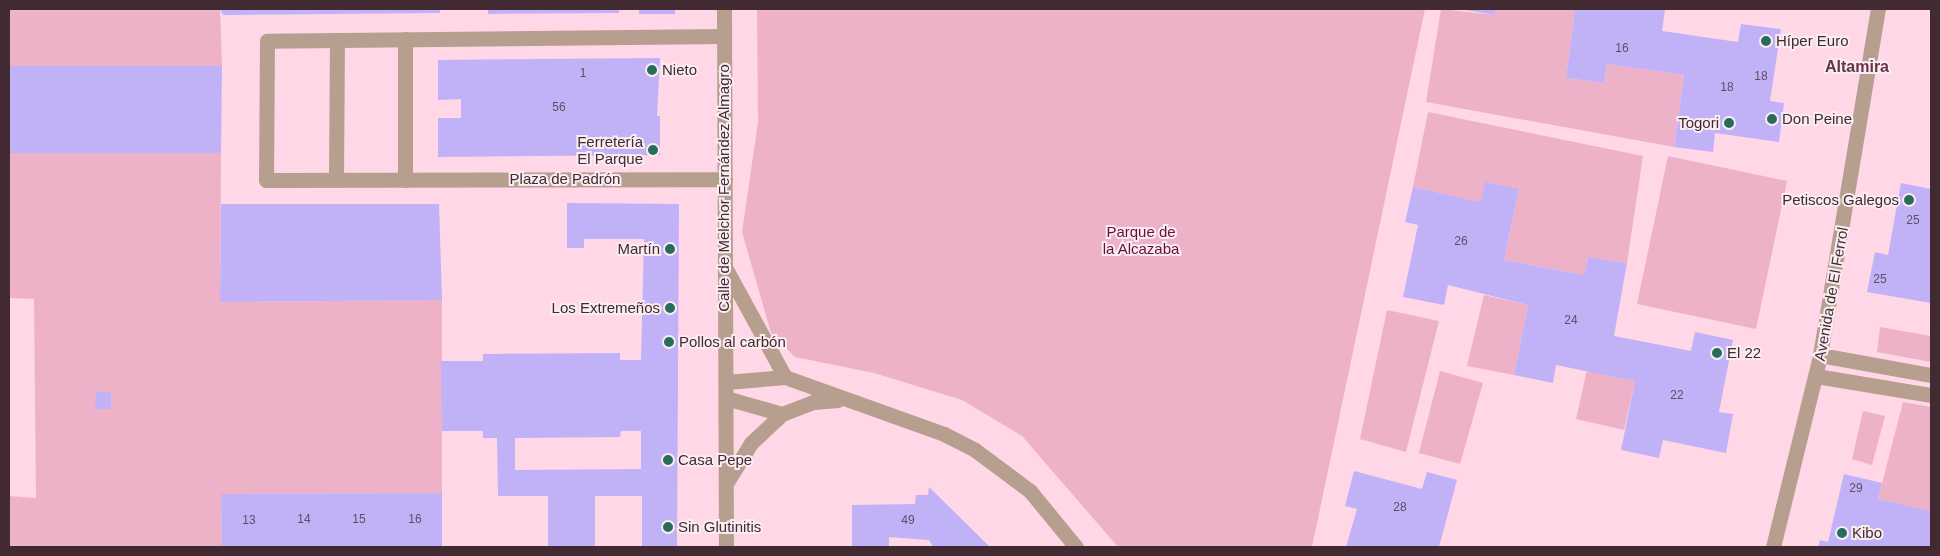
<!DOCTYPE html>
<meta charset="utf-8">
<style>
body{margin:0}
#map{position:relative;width:1940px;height:556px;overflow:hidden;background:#ffd7e6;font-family:Arial,sans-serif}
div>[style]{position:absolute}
.green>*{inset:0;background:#eeb2c8}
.building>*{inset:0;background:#c1b2f8}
.lane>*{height:15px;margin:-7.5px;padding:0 7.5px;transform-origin:7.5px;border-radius:7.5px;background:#b79f90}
.street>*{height:15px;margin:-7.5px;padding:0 7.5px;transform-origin:7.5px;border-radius:7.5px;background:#b79f90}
.dots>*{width:14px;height:14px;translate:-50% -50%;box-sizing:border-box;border:2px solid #faedf1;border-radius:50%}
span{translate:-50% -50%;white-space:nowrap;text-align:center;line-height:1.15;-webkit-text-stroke:4px #faedf1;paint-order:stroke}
.number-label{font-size:12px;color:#624c64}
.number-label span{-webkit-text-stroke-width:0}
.poi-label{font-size:15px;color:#422a33}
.left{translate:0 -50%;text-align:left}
.right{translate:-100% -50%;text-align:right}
.street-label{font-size:15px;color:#422a33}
.park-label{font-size:15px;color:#690e3f}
.neighbourhood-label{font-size:16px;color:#673349;font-weight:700}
.frame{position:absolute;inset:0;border:10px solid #422a33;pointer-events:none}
</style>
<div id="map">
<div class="green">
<div style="clip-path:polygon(9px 9px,220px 9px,222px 66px,9px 66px)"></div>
<div style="clip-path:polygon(757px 9px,1425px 9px,1312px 547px,1118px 547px,1022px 436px,962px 400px,874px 373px,795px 357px,771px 333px,742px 232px,758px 122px)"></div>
<div style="clip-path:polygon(1441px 9px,1495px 15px,1496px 9px,1575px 9px,1566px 78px,1604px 83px,1607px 64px,1684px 75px,1674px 147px,1426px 102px)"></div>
<div style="clip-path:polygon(1428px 112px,1643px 156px,1627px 263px,1588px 257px,1584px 275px,1504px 260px,1519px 189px,1481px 202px,1413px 187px)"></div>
<div style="clip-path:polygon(9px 153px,221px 153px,220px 302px,442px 300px,442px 493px,221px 494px,222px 547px,9px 547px,9px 496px,36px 498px,34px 299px,9px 298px)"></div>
<div style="clip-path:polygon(1668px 156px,1787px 181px,1756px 329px,1637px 304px)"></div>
<div style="clip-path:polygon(1484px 295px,1528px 305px,1514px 375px,1467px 366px)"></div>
<div style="clip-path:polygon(1387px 310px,1439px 321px,1406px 452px,1360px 439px)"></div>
<div style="clip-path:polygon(1880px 327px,1931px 336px,1931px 362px,1877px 352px)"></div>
<div style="clip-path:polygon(1587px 370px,1635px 381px,1624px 430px,1576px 419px)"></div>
<div style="clip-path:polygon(1440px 371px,1483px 383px,1460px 464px,1419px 453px)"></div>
<div style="clip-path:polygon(1903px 402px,1931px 407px,1931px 512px,1878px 499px)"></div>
<div style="clip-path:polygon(1863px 411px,1885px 416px,1872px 465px,1852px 459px)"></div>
</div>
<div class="building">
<div style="clip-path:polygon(220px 9px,440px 9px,440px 13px,223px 15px)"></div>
<div style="clip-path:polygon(488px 9px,619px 9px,619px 13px,488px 14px)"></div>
<div style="clip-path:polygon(639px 9px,675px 9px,675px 14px,639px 14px)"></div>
<div style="clip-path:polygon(1459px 9px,1496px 9px,1495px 15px)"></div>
<div style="clip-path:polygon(1575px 9px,1665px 9px,1662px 31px,1738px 42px,1741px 24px,1781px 29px,1770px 101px,1784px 103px,1779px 142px,1715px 133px,1713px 152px,1674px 147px,1684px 75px,1607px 64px,1604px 83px,1566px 78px)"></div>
<div style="clip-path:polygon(660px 58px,657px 116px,660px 116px,660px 155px,438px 157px,438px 118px,461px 118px,461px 99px,438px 100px,438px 60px)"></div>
<div style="clip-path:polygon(9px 66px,222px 66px,221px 153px,9px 153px)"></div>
<div style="clip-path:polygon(1485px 182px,1519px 189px,1504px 260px,1584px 275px,1588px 257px,1627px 263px,1614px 336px,1691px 351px,1695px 332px,1733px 340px,1719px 412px,1733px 414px,1726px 453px,1663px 440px,1659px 458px,1621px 450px,1635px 381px,1556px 365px,1553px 383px,1514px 375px,1528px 305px,1448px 285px,1444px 305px,1403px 297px,1418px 225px,1405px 222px,1413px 187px,1481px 202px)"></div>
<div style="clip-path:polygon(1901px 183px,1931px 189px,1931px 303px,1867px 292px,1875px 252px,1888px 255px)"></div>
<div style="clip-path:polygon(evenodd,567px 203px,679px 204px,677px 547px,642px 547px,642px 496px,595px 496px,595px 547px,548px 547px,548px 496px,498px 496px,497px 438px,483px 438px,483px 431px,442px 431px,441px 361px,483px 361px,483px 354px,620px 353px,620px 360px,641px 360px,644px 239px,584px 239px,584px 248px,567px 248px,567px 203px,621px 431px,641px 431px,641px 469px,515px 470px,515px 438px,620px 437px,621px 431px)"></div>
<div style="clip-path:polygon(221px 204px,439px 204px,442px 300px,220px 302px)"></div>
<div style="clip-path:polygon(96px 392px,111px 392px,111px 409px,95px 409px)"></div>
<div style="clip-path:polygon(1354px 471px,1422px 489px,1427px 472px,1457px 480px,1439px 547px,1346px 547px,1357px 509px,1345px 506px)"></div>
<div style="clip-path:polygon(1844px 474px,1882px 483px,1878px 499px,1931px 511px,1931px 547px,1818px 547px,1820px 540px,1828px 542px)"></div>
<div style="clip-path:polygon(929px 487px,990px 547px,933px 547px,929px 540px,889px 537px,889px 547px,852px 547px,852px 505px,915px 504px,916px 495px,928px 495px)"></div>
<div style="clip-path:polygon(442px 493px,442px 547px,222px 547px,221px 494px)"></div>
</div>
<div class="lane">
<div style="left:1820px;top:355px;width:113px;rotate:10.2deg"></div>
<div style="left:1816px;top:376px;width:117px;rotate:9.4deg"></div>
</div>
<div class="street">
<div style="left:724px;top:9px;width:538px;rotate:89.79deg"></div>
<div style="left:724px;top:36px;width:457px;rotate:179.4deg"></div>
<div style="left:267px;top:41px;width:139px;rotate:90.4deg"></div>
<div style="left:266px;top:180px;width:459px;rotate:-0.1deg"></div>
<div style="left:336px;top:180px;width:140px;rotate:-89.6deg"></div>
<div style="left:405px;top:180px;width:141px;rotate:-90deg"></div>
<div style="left:726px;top:269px;width:123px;rotate:61.4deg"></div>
<div style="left:726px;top:382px;width:59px;rotate:-4.8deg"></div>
<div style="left:785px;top:377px;width:169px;rotate:19.7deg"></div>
<div style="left:944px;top:434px;width:35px;rotate:27deg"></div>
<div style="left:975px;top:450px;width:69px;rotate:36.7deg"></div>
<div style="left:1030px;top:491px;width:72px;rotate:50.6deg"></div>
<div style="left:726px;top:398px;width:58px;rotate:15.9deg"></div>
<div style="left:782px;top:414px;width:34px;rotate:-21deg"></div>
<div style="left:814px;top:402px;width:24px;rotate:-5deg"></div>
<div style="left:727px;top:482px;width:46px;rotate:-58.4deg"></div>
<div style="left:751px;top:443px;width:42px;rotate:-43.1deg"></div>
<div style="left:1773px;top:547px;width:198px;rotate:-76.2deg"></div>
<div style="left:1820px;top:355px;width:351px;rotate:-80.5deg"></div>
</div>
<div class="dots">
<div style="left:1766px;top:41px;background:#2a6c5c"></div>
<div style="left:652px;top:70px;background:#2a6c5c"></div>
<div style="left:1772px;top:119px;background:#2a6c5c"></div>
<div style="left:1729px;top:123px;background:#2a6c5c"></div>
<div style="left:653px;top:150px;background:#2a6c5c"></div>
<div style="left:1909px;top:200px;background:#2a6c5c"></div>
<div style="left:670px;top:249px;background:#2a6c5c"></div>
<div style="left:670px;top:308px;background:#2a6c5c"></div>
<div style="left:669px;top:342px;background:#2a6c5c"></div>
<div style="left:1717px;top:353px;background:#2a6c5c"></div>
<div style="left:668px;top:460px;background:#2a6c5c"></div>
<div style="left:668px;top:527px;background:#2a6c5c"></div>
<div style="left:1842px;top:533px;background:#2a6c5c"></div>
</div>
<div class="number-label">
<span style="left:1622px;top:49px">16</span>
<span style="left:583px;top:74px">1</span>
<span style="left:1761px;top:77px">18</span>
<span style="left:1727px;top:88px">18</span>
<span style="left:559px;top:108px">56</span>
<span style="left:1913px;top:221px">25</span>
<span style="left:1461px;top:242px">26</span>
<span style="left:1880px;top:280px">25</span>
<span style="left:1571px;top:321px">24</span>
<span style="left:1677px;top:396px">22</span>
<span style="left:1856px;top:489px">29</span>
<span style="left:1400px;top:508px">28</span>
<span style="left:304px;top:520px">14</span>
<span style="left:359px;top:520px">15</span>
<span style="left:415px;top:520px">16</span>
<span style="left:249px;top:521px">13</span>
<span style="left:908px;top:521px">49</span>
</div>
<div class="poi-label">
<span class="left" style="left:1776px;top:41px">Híper Euro</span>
<span class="left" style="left:662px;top:70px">Nieto</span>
<span class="left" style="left:1782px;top:119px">Don Peine</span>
<span class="right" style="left:1719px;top:123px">Togori</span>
<span class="right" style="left:643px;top:150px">Ferretería<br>El Parque</span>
<span class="right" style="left:1899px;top:200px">Petiscos Galegos</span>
<span class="right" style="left:660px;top:249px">Martín</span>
<span class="right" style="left:660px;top:308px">Los Extremeños</span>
<span class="left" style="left:679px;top:342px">Pollos al carbón</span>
<span class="left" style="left:1727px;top:353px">El 22</span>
<span class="left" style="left:678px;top:460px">Casa Pepe</span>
<span class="left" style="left:678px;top:527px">Sin Glutinitis</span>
<span class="left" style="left:1852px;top:533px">Kibo</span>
</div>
<div class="street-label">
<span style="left:565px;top:179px">Plaza de Padrón</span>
<span style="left:724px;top:188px;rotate:-90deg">Calle de Melchor Fernández Almagro</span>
<span style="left:1831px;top:294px;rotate:-80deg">Avenida de El Ferrol</span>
</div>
<div class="park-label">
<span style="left:1141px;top:240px">Parque de<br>la Alcazaba</span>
</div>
<div class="neighbourhood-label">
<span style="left:1857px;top:67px">Altamira</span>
</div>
<div class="frame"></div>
</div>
